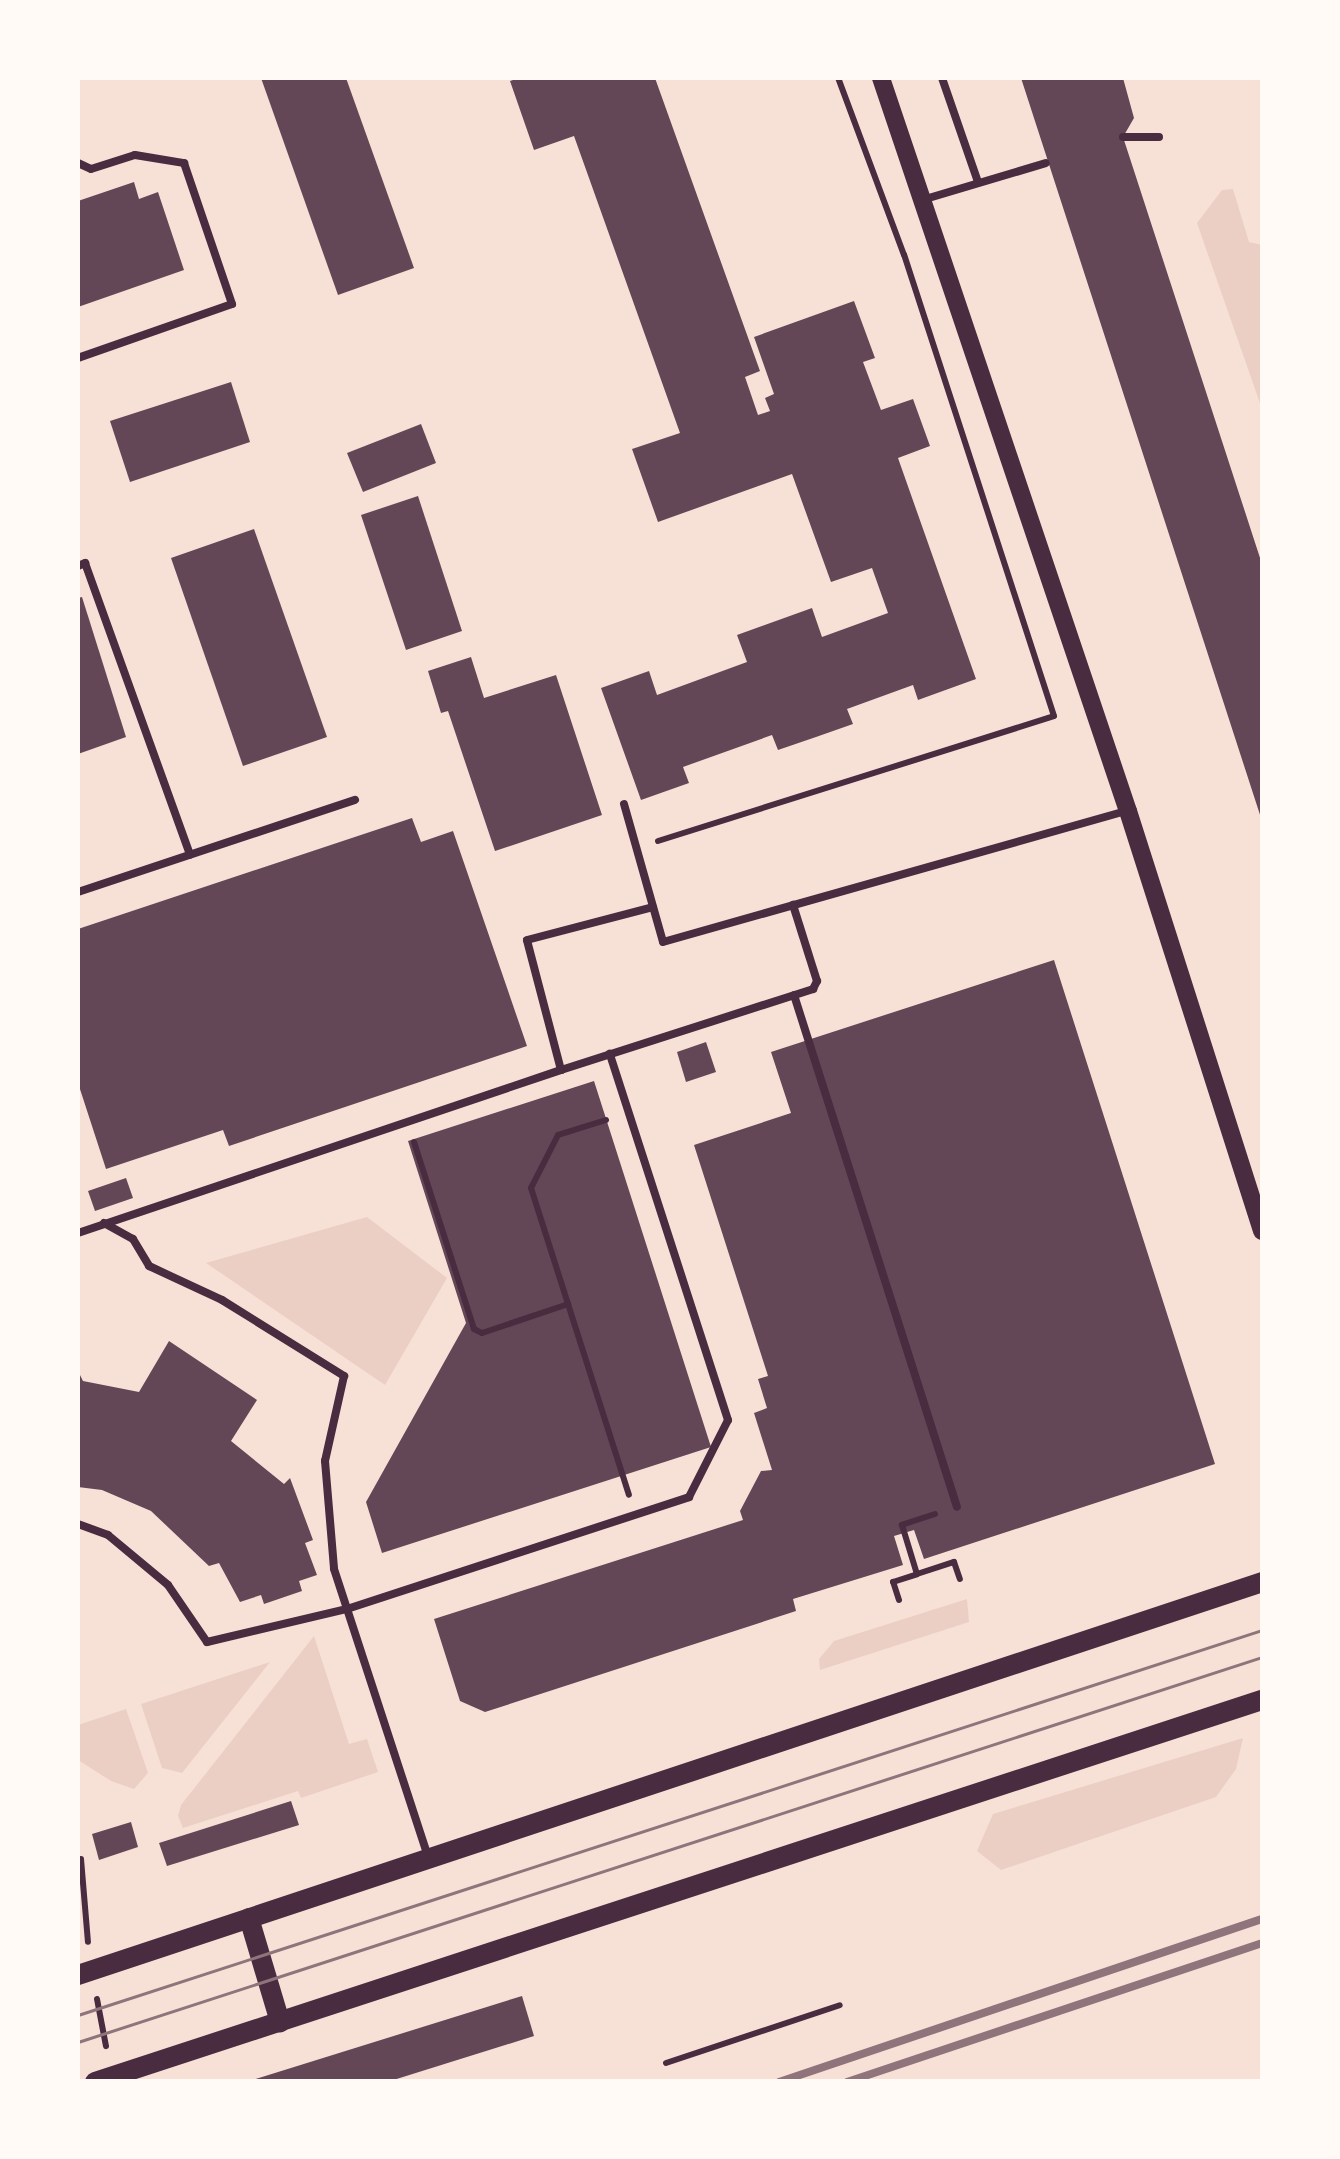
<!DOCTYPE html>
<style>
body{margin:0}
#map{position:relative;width:1340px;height:2159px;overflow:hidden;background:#f7e1d7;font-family:"IBM Plex Sans",sans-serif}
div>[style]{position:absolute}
.green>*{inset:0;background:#ebcfc5}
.building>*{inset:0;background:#644757}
.path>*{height:6px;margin:-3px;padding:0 3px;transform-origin:3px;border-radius:3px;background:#4a2c40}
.service>*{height:8px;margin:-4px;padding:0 4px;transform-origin:4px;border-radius:4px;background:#4a2c40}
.tertiary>*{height:18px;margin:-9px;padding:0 9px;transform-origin:9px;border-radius:9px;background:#4a2c40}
.secondary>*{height:20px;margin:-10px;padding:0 10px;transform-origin:10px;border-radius:10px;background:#4a2c40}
.tram>*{height:2.5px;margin:-1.25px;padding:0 1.25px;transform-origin:1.25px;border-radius:1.25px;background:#8f747c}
.rail>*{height:8px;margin:-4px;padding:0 4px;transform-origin:4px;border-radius:4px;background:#8f747c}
span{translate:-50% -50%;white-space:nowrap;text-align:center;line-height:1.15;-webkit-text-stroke:8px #fffaf5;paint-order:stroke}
.frame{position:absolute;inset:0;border:80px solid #fffaf5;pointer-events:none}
</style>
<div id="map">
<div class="green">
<div style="clip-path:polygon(1233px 189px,1249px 242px,1262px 245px,1262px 409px,1197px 223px,1222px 190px)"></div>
<div style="clip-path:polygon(367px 1217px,447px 1278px,385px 1385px,206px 1263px)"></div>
<div style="clip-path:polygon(967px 1599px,969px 1622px,820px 1670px,819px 1659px,834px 1641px)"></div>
<div style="clip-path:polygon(314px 1636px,349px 1744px,367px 1739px,378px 1772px,301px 1798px,298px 1791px,183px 1828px,178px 1816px,181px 1805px)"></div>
<div style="clip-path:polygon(270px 1662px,182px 1773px,162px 1768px,141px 1704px)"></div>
<div style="clip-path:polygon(126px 1709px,148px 1773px,134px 1789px,111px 1781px,78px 1760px,78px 1725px)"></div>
<div style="clip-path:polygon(1243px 1738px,1236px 1769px,1216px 1797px,1001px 1870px,977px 1851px,993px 1814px)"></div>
</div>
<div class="building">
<div style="clip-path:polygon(261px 78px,346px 78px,414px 268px,338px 295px)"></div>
<div style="clip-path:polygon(519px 78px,655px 78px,760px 371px,745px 377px,758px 415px,770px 411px,765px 398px,774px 394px,754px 337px,854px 301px,875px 358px,863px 362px,881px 410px,913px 399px,930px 446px,898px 458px,976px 679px,918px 700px,913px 685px,847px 709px,853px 724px,816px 737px,778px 750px,772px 735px,683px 767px,689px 783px,641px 800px,601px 688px,649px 671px,657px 695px,747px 662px,737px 635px,812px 608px,822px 637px,888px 613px,872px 568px,831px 582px,792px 474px,658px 522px,632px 449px,680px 433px,574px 136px,534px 150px,510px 81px)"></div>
<div style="clip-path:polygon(1021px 78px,1123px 78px,1134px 118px,1123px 137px,1262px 564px,1262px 821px)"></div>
<div style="clip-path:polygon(134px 182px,139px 199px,158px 192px,184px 270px,78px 307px,78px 201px)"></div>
<div style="clip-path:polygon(231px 382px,250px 442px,130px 482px,110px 421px)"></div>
<div style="clip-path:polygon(421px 424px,436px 463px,363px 492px,347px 453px)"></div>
<div style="clip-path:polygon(418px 496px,462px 631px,406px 650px,361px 515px)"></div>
<div style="clip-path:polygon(254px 529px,327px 737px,243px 766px,171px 558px)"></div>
<div style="clip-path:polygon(82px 597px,126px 737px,78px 754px,78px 598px)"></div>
<div style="clip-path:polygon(471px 657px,484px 698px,556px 675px,602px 815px,495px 851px,448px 711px,441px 713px,428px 671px)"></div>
<div style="clip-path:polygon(412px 818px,421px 842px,453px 831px,527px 1046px,229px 1146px,223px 1130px,106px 1169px,78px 1083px,78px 929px)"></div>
<div style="clip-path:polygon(1054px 960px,1215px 1464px,924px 1559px,914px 1530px,894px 1536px,903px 1565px,793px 1599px,796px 1611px,485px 1712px,460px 1701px,434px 1619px,743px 1520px,740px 1511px,761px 1471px,772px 1470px,754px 1413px,767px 1408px,758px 1379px,768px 1376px,694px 1145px,791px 1113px,771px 1052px)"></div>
<div style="clip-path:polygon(706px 1042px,716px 1072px,686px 1082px,677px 1052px)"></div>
<div style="clip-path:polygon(594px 1081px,711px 1447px,382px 1553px,366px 1502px,466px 1323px,408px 1141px)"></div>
<div style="clip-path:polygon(126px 1178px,133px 1198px,95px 1211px,88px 1191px)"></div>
<div style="clip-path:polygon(169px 1341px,257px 1400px,231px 1441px,284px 1484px,290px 1478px,313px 1540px,305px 1543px,317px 1575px,299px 1581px,302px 1591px,264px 1604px,261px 1595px,240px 1602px,219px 1563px,209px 1566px,151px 1511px,102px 1490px,78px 1487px,78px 1371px,83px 1381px,139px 1392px)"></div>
<div style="clip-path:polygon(291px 1801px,299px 1825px,167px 1866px,159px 1843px)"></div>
<div style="clip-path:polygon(131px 1822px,138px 1847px,99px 1860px,92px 1834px)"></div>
<div style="clip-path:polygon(522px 1996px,534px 2036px,387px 2082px,246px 2082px)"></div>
</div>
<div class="path">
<div style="left:658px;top:841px;width:415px;rotate:-17.5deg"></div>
<div style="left:1054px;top:716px;width:485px;rotate:-108deg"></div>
<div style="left:904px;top:255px;width:189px;rotate:-110.4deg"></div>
<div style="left:606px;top:1120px;width:50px;rotate:162.6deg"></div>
<div style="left:558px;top:1135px;width:59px;rotate:117deg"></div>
<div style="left:531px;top:1188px;width:322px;rotate:72.3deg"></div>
<div style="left:414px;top:1142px;width:196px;rotate:72.2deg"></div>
<div style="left:474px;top:1329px;width:9px;rotate:27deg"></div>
<div style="left:482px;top:1333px;width:91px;rotate:-18.6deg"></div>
<div style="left:935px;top:1514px;width:35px;rotate:162deg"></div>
<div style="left:902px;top:1525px;width:51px;rotate:73deg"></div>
<div style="left:917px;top:1574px;width:39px;rotate:-18deg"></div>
<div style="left:954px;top:1562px;width:18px;rotate:71deg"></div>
<div style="left:899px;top:1600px;width:19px;rotate:-108deg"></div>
<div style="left:893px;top:1582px;width:25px;rotate:-18deg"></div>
<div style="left:81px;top:1859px;width:83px;rotate:85.2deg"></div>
<div style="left:97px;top:1999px;width:48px;rotate:79.2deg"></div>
<div style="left:666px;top:2063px;width:183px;rotate:-18.4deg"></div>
</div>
<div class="service">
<div style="left:942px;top:78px;width:110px;rotate:70.9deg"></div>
<div style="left:1123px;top:137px;width:36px"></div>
<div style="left:78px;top:163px;width:14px;rotate:25deg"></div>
<div style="left:91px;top:169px;width:46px;rotate:-17.7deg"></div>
<div style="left:135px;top:155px;width:50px;rotate:9.3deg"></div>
<div style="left:184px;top:163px;width:149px;rotate:71.2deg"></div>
<div style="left:232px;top:304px;width:163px;rotate:160.7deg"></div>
<div style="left:922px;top:200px;width:129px;rotate:-16.6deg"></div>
<div style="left:78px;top:566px;width:8px;rotate:-23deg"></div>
<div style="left:85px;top:563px;width:310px;rotate:70.2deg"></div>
<div style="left:624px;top:804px;width:143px;rotate:74.2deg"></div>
<div style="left:663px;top:942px;width:482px;rotate:-15.8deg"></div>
<div style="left:78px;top:892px;width:292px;rotate:-18.4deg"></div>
<div style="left:794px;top:995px;width:537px;rotate:72.34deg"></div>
<div style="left:561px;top:1070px;width:265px;rotate:-17.8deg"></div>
<div style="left:813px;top:989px;width:9px;rotate:-63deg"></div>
<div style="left:817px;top:981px;width:80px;rotate:-107.5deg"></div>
<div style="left:104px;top:1223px;width:33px;rotate:29deg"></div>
<div style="left:133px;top:1239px;width:31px;rotate:59deg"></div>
<div style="left:149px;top:1266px;width:81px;rotate:25deg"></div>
<div style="left:222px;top:1300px;width:144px;rotate:31.9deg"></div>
<div style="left:344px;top:1376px;width:87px;rotate:102.6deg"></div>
<div style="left:325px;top:1461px;width:108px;rotate:85.2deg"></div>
<div style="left:334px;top:1569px;width:302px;rotate:71.9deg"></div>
<div style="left:78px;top:1233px;width:510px;rotate:-18.65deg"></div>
<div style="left:561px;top:1070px;width:134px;rotate:-104.7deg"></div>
<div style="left:527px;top:940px;width:130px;rotate:-14.7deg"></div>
<div style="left:78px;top:1524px;width:32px;rotate:20deg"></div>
<div style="left:108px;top:1535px;width:78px;rotate:39.8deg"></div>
<div style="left:168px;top:1585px;width:69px;rotate:55.6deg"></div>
<div style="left:207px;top:1642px;width:144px;rotate:-13.3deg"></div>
<div style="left:347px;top:1609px;width:360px;rotate:-18.1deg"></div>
<div style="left:689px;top:1497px;width:86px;rotate:-63.1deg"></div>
<div style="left:728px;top:1420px;width:385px;rotate:-107.9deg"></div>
</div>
<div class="tertiary">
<div style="left:881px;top:78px;width:773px;rotate:71.38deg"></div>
<div style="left:1128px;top:811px;width:441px;rotate:72.3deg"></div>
</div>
<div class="secondary">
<div style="left:249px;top:1918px;width:109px;rotate:73.4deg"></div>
<div style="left:78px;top:1975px;width:1248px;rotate:-18.36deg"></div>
<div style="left:95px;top:2082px;width:1228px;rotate:-18.13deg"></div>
</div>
<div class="tram">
<div style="left:78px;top:2015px;width:1245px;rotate:-18.01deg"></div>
<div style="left:78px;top:2042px;width:1245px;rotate:-18.01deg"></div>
</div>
<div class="rail">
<div style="left:779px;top:2082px;width:510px;rotate:-18.65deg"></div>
<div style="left:847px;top:2082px;width:438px;rotate:-18.5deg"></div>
</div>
<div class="frame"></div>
</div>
